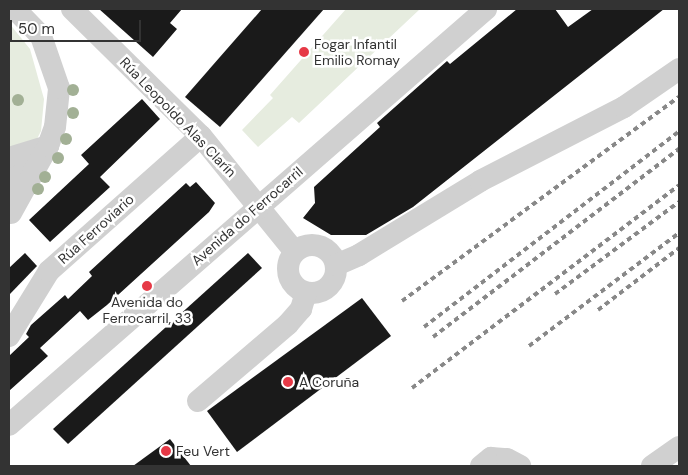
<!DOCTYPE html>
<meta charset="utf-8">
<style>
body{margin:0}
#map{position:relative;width:688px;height:475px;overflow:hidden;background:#fff;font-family:"DM Sans",sans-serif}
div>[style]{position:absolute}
.green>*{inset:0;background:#e6ecdf}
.building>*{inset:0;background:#1a1a1a}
.minor>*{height:22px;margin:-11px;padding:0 11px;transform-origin:11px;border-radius:11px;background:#d0d0d0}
.minor>.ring{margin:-11px;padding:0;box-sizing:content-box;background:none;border:22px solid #d0d0d0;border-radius:50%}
.rail>*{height:4px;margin-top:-2px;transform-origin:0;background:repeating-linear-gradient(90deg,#888 0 5px,transparent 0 9px)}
.trees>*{width:12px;height:12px;margin:-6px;border-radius:50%;background:#a2b095}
.dots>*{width:14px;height:14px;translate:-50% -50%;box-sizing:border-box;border:2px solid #fff;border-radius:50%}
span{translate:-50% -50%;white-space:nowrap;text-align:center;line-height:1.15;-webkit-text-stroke:5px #fff;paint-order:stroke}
.poi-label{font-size:14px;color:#333}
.left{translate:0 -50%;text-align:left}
.street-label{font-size:14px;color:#333}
.frame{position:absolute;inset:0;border:10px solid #333;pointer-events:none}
.scale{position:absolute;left:10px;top:20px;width:131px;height:22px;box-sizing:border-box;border:2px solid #333;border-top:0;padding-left:6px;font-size:15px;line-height:18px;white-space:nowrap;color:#333;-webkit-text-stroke:4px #fff;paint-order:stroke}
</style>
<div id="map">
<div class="green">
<div style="clip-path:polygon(346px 9px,420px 9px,299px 123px,292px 117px,258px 147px,242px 130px,273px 98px,270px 95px)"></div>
<div style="clip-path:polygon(9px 23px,30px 49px,44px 99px,41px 131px,35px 143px,9px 150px)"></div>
</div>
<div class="building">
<div style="clip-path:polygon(99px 9px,182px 9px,170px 23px,177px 29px,153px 57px)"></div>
<div style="clip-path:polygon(262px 9px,324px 9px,220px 127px,185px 97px)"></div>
<div style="clip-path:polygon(517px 9px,555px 9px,568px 27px,593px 9px,664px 9px,413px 207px,366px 235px,331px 235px,303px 218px,315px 203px,314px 187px,380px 127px,377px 123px,447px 61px,450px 64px)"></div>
<div style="clip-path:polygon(142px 99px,160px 119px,100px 177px,110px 187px,50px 242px,29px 220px,89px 164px,81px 155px)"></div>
<div style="clip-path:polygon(196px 182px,215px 203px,209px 212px,107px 305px,88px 320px,80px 311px,40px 348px,48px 356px,9px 391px,9px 356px,29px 337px,26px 334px,31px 325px,65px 295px,68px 299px,92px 276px,89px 272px,186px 183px,190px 187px)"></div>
<div style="clip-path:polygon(25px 253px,37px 266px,9px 295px,9px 268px)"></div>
<div style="clip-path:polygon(248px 253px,262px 268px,68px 444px,53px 429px)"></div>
<div style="clip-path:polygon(362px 298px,391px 336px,237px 452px,207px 411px)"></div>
<div style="clip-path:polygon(170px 439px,191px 466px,133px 466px)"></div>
</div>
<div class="minor">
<div style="left:72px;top:9px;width:181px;rotate:44.6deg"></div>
<div style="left:201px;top:136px;width:149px;rotate:51deg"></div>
<div style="left:9px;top:158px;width:41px;rotate:-17.1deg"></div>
<div style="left:9px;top:182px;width:33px;rotate:-33deg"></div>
<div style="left:11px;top:213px;width:77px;rotate:-61.1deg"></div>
<div style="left:48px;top:146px;width:20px;rotate:-70deg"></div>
<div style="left:55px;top:127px;width:39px;rotate:-84deg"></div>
<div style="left:59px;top:88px;width:55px;rotate:-109.1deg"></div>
<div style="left:41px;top:36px;width:37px;rotate:-134deg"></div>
<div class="ring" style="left:288px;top:245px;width:26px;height:26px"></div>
<div style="left:336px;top:265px;width:25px;rotate:-23deg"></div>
<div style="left:359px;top:255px;width:142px;rotate:-31.4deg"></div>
<div style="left:480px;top:181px;width:162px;rotate:-27.2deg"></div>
<div style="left:624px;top:107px;width:67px;rotate:-34.6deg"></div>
<div style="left:9px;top:336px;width:76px;rotate:-58.4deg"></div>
<div style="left:49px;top:271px;width:203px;rotate:-41.6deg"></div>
<div style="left:198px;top:401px;width:118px;rotate:-40.5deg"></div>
<div style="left:288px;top:324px;width:20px;rotate:-49deg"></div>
<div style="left:301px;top:309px;width:17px;rotate:-73deg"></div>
<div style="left:9px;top:425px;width:633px;rotate:-41.09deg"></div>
<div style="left:481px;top:466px;width:13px;rotate:-39deg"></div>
<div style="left:491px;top:458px;width:16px;rotate:4deg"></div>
<div style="left:507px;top:459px;width:15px;rotate:28deg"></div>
<div style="left:652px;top:466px;width:33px;rotate:-35deg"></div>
</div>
<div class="rail">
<div style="left:555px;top:294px;width:154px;rotate:-36.6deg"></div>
<div style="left:402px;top:301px;width:344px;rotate:-36.4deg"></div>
<div style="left:598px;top:310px;width:102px;rotate:-37.4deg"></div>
<div style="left:424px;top:327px;width:322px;rotate:-37.5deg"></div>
<div style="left:433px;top:337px;width:310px;rotate:-37.4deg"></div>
<div style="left:529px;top:346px;width:188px;rotate:-37deg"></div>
<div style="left:412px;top:388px;width:335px;rotate:-37.2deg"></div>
</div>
<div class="trees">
<div style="left:73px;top:90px"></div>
<div style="left:18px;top:100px"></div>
<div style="left:73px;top:113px"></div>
<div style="left:66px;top:139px"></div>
<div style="left:58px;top:158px"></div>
<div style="left:45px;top:177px"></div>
<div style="left:38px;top:189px"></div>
</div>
<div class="dots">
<div style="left:304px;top:52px;background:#e63946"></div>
<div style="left:147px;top:286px;background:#e63946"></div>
<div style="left:288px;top:382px;background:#e63946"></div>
<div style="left:166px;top:451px;background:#e63946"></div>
</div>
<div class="poi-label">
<span class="left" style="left:314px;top:52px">Fogar Infantil<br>Emilio Romay</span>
<span style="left:147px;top:310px">Avenida do<br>Ferrocarril, 33</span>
<span class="left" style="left:299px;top:382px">A Coruña</span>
<span class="left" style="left:176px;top:451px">Feu Vert</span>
</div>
<div class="street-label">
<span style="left:178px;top:117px;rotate:46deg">Rúa Leopoldo Alas Clarín</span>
<span style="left:247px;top:216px;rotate:-41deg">Avenida do Ferrocarril</span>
<span style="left:96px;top:229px;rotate:-42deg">Rúa Ferroviario</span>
</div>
<div class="frame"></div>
<div class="scale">50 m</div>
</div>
